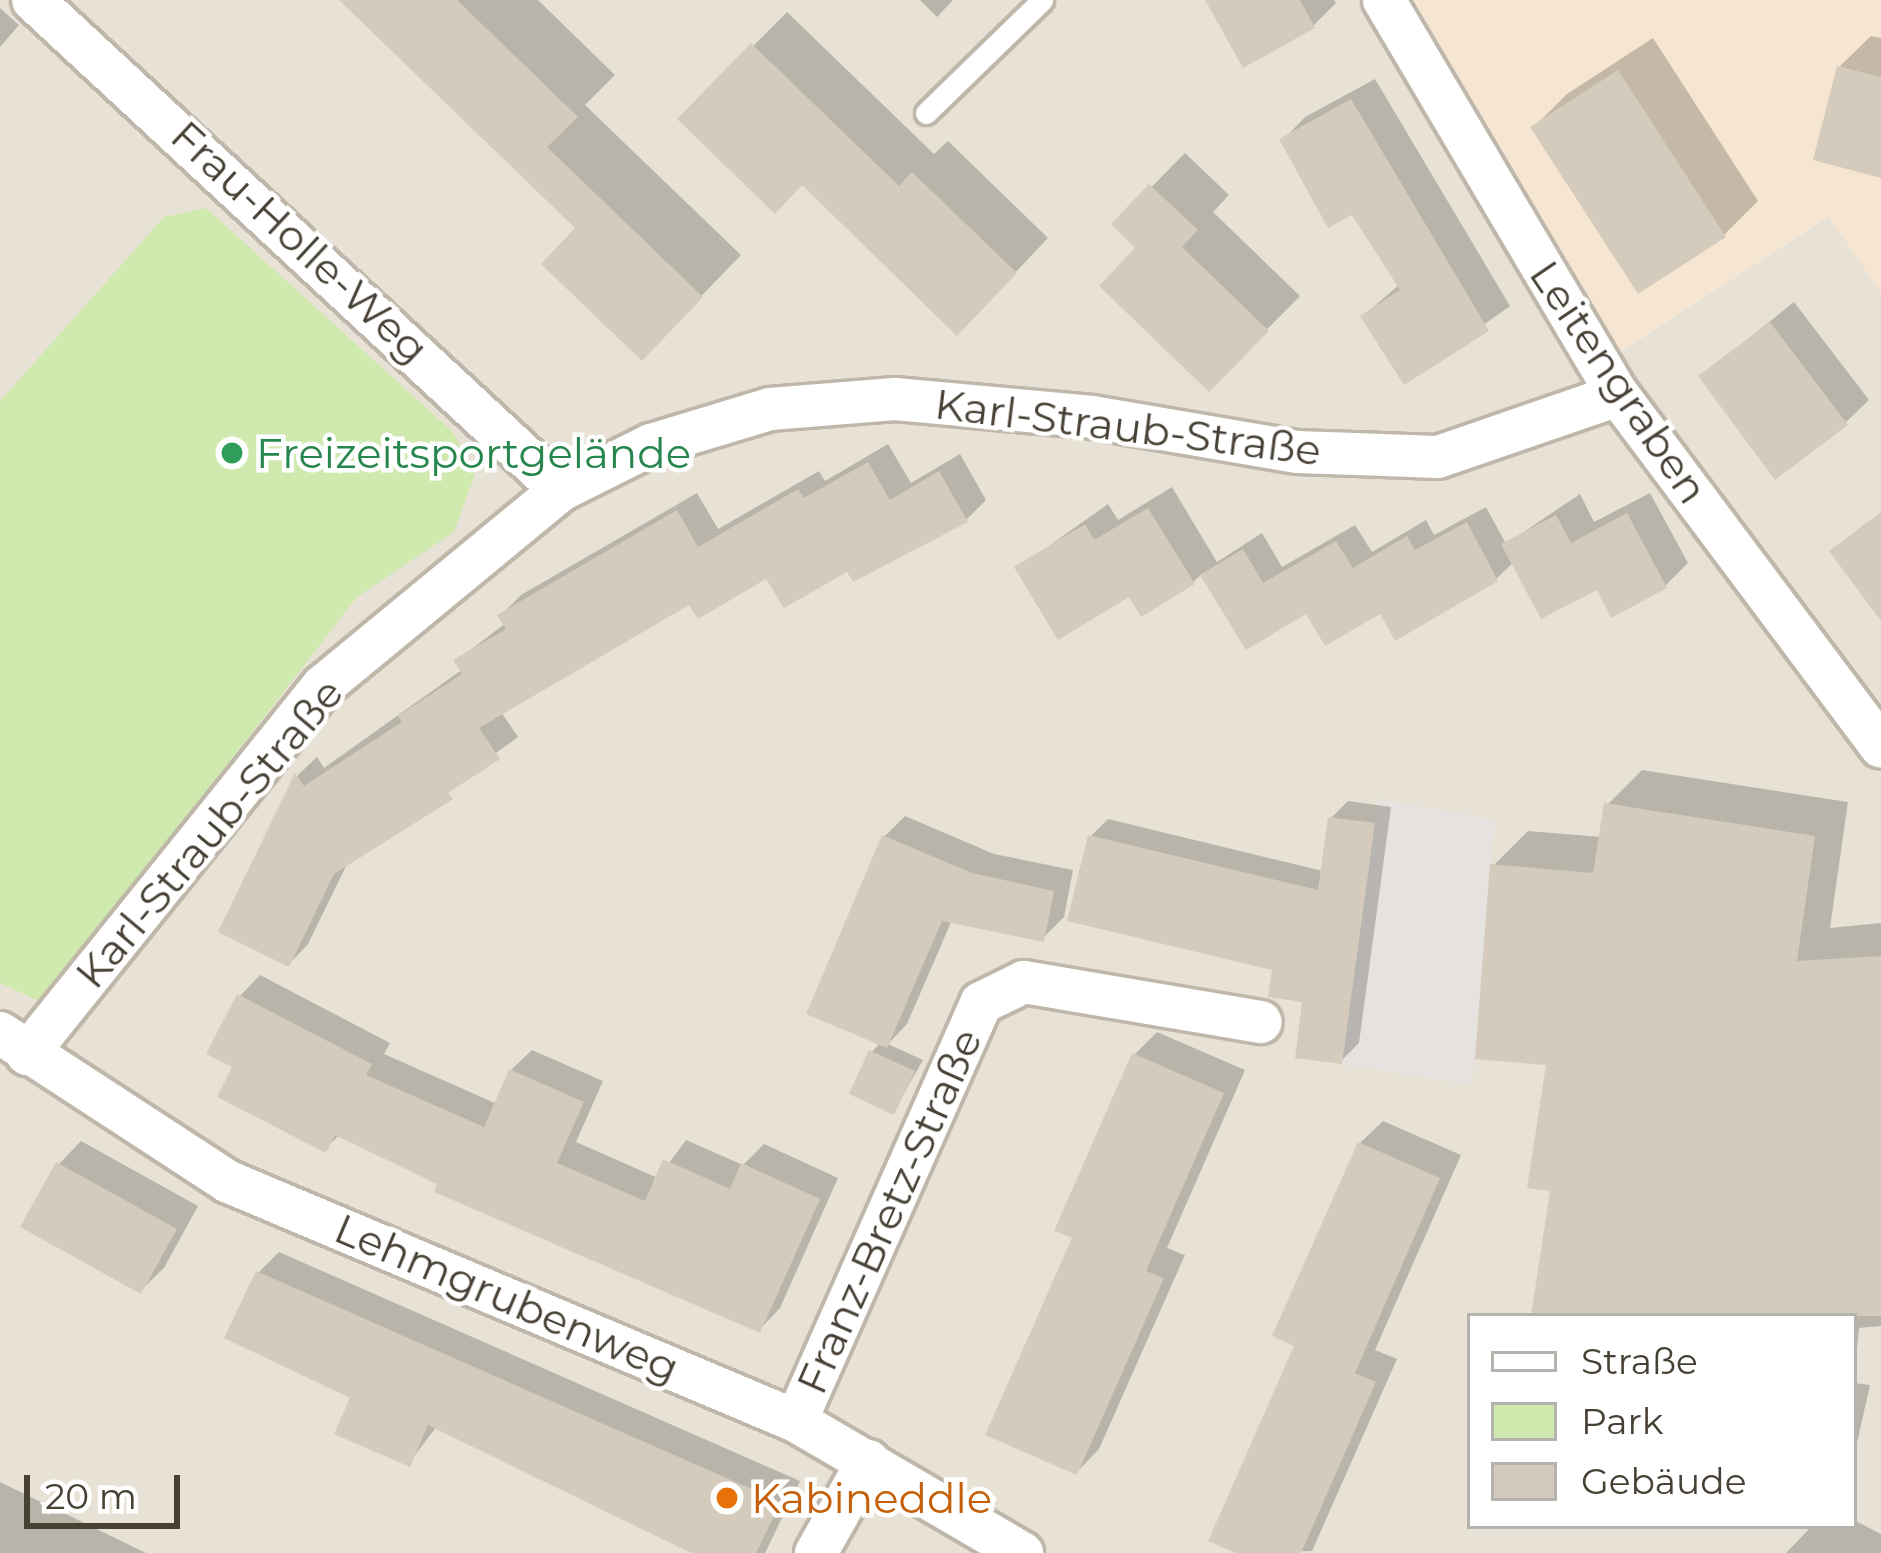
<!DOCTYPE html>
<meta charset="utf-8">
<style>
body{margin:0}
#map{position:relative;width:1881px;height:1553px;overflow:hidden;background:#f4efe7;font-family:Montserrat,sans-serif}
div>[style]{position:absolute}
.residential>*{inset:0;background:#e8e1d5}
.commercial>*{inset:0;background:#f6e6d1}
.green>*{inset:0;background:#d0e9ae}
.parking>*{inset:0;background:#e5e2df}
.shadow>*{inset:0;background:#0003}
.building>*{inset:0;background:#d5cbbc}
.roads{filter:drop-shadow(3px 0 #bfb7a9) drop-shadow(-3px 0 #bfb7a9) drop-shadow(0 3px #bfb7a9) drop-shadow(0 -3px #bfb7a9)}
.lane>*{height:21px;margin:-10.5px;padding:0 10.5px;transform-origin:10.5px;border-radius:10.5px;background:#fff}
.street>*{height:42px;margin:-21px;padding:0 21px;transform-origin:21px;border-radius:21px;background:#fff}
.dots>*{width:33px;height:33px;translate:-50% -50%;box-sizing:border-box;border:6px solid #fff;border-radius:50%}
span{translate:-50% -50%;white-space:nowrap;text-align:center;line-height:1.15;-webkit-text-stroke:9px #fff;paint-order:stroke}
.street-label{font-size:42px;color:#474035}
.leisure-label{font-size:42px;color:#27864d}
.left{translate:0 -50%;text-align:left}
.food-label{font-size:42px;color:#c56008}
.legend{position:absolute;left:1467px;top:1313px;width:390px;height:216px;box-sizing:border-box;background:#fff;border:3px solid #b5b3ae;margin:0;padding:15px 21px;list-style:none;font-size:36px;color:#474035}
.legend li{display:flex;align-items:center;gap:24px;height:60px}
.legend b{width:60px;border:3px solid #b5b3ae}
.scale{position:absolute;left:24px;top:1475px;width:156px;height:54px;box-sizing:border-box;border:6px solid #474035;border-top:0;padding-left:15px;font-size:36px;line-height:42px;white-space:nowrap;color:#474035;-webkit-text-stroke:9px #fff;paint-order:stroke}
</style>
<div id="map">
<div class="residential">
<div style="clip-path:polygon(evenodd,0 0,1363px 0,1589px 372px,1829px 216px,1881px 292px,1881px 1553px,0 1553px,0 0,1470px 1316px,1854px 1316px,1854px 1526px,1470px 1526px,1470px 1316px)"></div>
</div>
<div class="commercial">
<div style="clip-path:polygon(1414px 0,1881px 0,1881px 292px,1828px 216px,1621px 351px)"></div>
</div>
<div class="green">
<div style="clip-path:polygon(206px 208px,453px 432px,475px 474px,454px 532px,357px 597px,43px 1003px,0 983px,0 401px,164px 217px)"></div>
</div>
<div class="parking">
<div style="clip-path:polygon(1378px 799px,1495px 820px,1472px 1085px,1342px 1064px)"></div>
</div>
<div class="shadow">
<div style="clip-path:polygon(343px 0,538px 0,615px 75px,585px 105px,741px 255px,682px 316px)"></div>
<div style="clip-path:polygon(920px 0,953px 0,937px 17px)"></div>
<div style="clip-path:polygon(1209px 0,1334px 0,1336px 3px,1313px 26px)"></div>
<div style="clip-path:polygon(0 8px,19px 25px,0 47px)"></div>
<div style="clip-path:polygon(787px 12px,934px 154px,948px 141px,1048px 238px,990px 299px,803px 181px,681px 119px)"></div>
<div style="clip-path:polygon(1871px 36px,1881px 38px,1881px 175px,1839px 67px)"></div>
<div style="clip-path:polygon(1653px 38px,1758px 201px,1725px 234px,1639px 290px,1534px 127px,1567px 94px)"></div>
<div style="clip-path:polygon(1375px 79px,1510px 306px,1404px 381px,1363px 316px,1400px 284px,1353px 211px,1283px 140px,1305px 117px)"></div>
<div style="clip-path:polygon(1185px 153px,1229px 195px,1213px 212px,1300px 296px,1209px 388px,1140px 248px,1115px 224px)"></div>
<div style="clip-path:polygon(1794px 302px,1869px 400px,1846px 422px,1702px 376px)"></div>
<div style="clip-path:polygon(888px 444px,911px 483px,960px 454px,986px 500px,966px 520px,848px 567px,768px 575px,690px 600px,501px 712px,518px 737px,349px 860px,308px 944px,289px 964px,222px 931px,298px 775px,317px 757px,324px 768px,463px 669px,457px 660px,506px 623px,501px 615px,521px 595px,697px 493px,718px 529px,819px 471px,825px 481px)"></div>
<div style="clip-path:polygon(1172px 487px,1217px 562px,1262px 533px,1282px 567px,1355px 525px,1372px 552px,1426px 520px,1434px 535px,1486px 507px,1506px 544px,1580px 494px,1594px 522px,1650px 493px,1688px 563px,1665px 586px,1598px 586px,1514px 562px,1496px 579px,1381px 610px,1307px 610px,1247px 646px,1203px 573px,1193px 582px,1130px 593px,1018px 568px,1108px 504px,1118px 520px)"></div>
<div style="clip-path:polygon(1642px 770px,1848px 802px,1830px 928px,1881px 923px,1881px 1326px,1859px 1328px,1854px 1380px,1854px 1316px,1553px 1189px,1549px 1063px,1493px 866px,1528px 831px,1602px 837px,1607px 805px)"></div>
<div style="clip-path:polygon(1348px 801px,1391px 807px,1359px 1043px,1341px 1061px,1306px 1000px,1275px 968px,1091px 836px,1108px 819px,1323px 871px,1331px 818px)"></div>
<div style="clip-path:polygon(905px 816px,994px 854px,1073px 870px,1064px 917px,1043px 938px,952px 920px,907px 1024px,888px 1044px,923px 1060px,894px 1111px,872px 1052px,881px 1042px,884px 837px)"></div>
<div style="clip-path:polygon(260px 975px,390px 1043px,384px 1054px,497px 1104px,511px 1070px,532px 1050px,603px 1081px,576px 1142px,658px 1178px,686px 1140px,743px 1165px,764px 1144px,838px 1178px,780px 1308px,760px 1329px,340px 1134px,325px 1149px,236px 1066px,240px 996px)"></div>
<div style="clip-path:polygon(1157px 1032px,1245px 1070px,1167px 1248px,1185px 1255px,1099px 1449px,1077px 1472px,1135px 1054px)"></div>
<div style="clip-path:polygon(1383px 1121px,1461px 1155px,1375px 1350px,1397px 1359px,1312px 1551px,1242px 1553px,1360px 1143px)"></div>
<div style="clip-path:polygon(81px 1141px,198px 1206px,164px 1268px,141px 1290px,59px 1164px)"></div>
<div style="clip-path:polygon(279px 1252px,800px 1481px,765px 1553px,697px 1553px,437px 1426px,409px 1463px,258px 1273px)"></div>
<div style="clip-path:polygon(1854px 1383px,1870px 1385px,1854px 1456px)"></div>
<div style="clip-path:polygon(0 1482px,146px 1553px,0 1553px)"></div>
<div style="clip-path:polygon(1854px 1520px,1881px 1534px,1881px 1553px,1786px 1553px,1812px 1526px,1854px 1526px)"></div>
</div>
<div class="building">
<div style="clip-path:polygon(339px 0,457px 0,578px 117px,547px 147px,703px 297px,642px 361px,541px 264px,575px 228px)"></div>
<div style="clip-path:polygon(1205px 0,1300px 0,1315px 28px,1243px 68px)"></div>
<div style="clip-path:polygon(751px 43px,899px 186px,912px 172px,1017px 273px,957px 336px,802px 185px,775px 214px,677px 119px)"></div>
<div style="clip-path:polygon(1837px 66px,1881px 77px,1881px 178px,1813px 160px)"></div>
<div style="clip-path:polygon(1618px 70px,1726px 237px,1638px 294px,1530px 127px)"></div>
<div style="clip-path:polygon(1351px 99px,1489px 331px,1404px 385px,1360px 316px,1400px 290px,1352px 215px,1328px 228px,1279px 139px)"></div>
<div style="clip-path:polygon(1149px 184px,1198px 230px,1182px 247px,1269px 331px,1209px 392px,1099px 286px,1135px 248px,1111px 224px)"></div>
<div style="clip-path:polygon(1770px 322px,1848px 425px,1775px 480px,1698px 376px)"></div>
<div style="clip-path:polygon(868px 462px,890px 500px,939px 471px,968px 522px,853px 582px,847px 572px,784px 608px,766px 579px,698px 619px,689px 605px,479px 728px,500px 759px,448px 793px,453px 799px,334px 874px,289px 967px,218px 932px,295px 773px,304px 786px,402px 722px,398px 716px,462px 674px,453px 660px,506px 629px,497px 615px,677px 510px,698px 547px,798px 489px,804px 498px)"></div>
<div style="clip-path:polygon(1148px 508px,1195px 584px,1141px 617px,1129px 597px,1058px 640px,1014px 567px,1085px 524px,1094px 540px)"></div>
<div style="clip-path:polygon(1881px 512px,1881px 621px,1829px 551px)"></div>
<div style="clip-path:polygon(1627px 513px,1667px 588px,1611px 618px,1597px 590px,1541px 619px,1501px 544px,1556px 515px,1571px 543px)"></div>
<div style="clip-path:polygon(1467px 522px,1498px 581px,1395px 641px,1380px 614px,1325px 646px,1306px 614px,1246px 650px,1200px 575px,1243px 549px,1263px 583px,1336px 541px,1353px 568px,1407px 536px,1415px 550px)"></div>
<div style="clip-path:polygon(1604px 803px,1815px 836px,1797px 961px,1881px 956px,1881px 1316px,1531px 1316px,1550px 1191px,1527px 1188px,1546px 1065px,1475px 1059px,1490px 864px,1593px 873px)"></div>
<div style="clip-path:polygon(1328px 817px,1375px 823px,1342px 1064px,1295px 1058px,1302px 1002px,1268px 997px,1272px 970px,1067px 921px,1088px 835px,1318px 890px)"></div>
<div style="clip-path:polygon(882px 835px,972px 873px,1054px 891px,1044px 942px,942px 921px,887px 1048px,806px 1014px)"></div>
<div style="clip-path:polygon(237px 994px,372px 1064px,366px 1075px,484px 1127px,509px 1069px,584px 1102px,557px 1163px,645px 1201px,663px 1159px,730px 1189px,741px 1163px,820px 1199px,760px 1333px,434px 1192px,437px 1184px,335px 1135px,326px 1153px,217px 1097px,232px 1067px,206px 1054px)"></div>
<div style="clip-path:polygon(869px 1050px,915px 1071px,894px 1115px,849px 1094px)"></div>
<div style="clip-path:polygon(1132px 1053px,1224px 1093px,1146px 1271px,1164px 1278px,1077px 1475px,985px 1435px,1072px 1238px,1054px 1231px)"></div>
<div style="clip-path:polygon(1358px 1142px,1440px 1178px,1355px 1373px,1376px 1382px,1301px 1553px,1235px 1553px,1208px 1541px,1294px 1346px,1272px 1336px)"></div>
<div style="clip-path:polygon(56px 1162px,177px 1229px,141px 1294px,20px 1227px)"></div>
<div style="clip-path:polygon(256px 1271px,781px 1502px,756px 1553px,691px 1553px,428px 1425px,410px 1467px,334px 1434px,350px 1398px,224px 1338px)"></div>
</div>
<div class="roads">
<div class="lane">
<div style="left:926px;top:113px;width:162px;rotate:-44.2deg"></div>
</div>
<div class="street">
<div style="left:33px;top:0;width:720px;rotate:42.86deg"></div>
<div style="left:1384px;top:0;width:459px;rotate:59.4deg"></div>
<div style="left:1618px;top:395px;width:439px;rotate:53.2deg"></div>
<div style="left:0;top:1033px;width:273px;rotate:33.1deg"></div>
<div style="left:229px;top:1182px;width:615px;rotate:22.86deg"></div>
<div style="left:796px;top:1421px;width:262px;rotate:30.3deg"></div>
<div style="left:27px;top:1054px;width:472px;rotate:-51.2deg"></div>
<div style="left:323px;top:686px;width:308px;rotate:-39.5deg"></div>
<div style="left:561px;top:490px;width:101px;rotate:-26.6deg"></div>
<div style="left:651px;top:445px;width:124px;rotate:-16.8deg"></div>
<div style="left:770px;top:409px;width:125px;rotate:-4.6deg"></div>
<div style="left:895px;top:399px;width:198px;rotate:5.2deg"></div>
<div style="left:1092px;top:417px;width:208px;rotate:9.7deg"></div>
<div style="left:1297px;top:452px;width:141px;rotate:2deg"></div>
<div style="left:1438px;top:457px;width:190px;rotate:-19deg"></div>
<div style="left:796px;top:1421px;width:457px;rotate:-66.1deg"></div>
<div style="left:981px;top:1003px;width:48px;rotate:-26deg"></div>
<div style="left:1024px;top:982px;width:240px;rotate:9.6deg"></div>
<div style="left:816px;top:1553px;width:106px;rotate:-60.5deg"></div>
</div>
</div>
<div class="dots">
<div style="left:232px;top:453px;background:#2e9e5b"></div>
<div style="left:727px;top:1498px;background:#e8710a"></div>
</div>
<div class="street-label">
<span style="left:300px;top:242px;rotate:43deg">Frau-Holle-Weg</span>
<span style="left:1619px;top:382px;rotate:56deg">Leitengraben</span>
<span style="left:1128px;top:427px;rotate:7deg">Karl-Straub-Straße</span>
<span style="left:209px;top:833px;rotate:-50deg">Karl-Straub-Straße</span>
<span style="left:889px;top:1211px;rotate:-66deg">Franz-Bretz-Straße</span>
<span style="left:507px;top:1298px;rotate:23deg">Lehmgrubenweg</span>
</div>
<div class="leisure-label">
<span class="left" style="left:256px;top:453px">Freizeitsportgelände</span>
</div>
<div class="food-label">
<span class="left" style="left:751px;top:1498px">Kabineddle</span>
</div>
<ul class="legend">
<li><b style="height:15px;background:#fff"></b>Straße</li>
<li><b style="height:33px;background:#d0e9ae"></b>Park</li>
<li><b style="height:33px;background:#d5cbbc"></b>Gebäude</li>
</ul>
<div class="scale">20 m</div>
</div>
